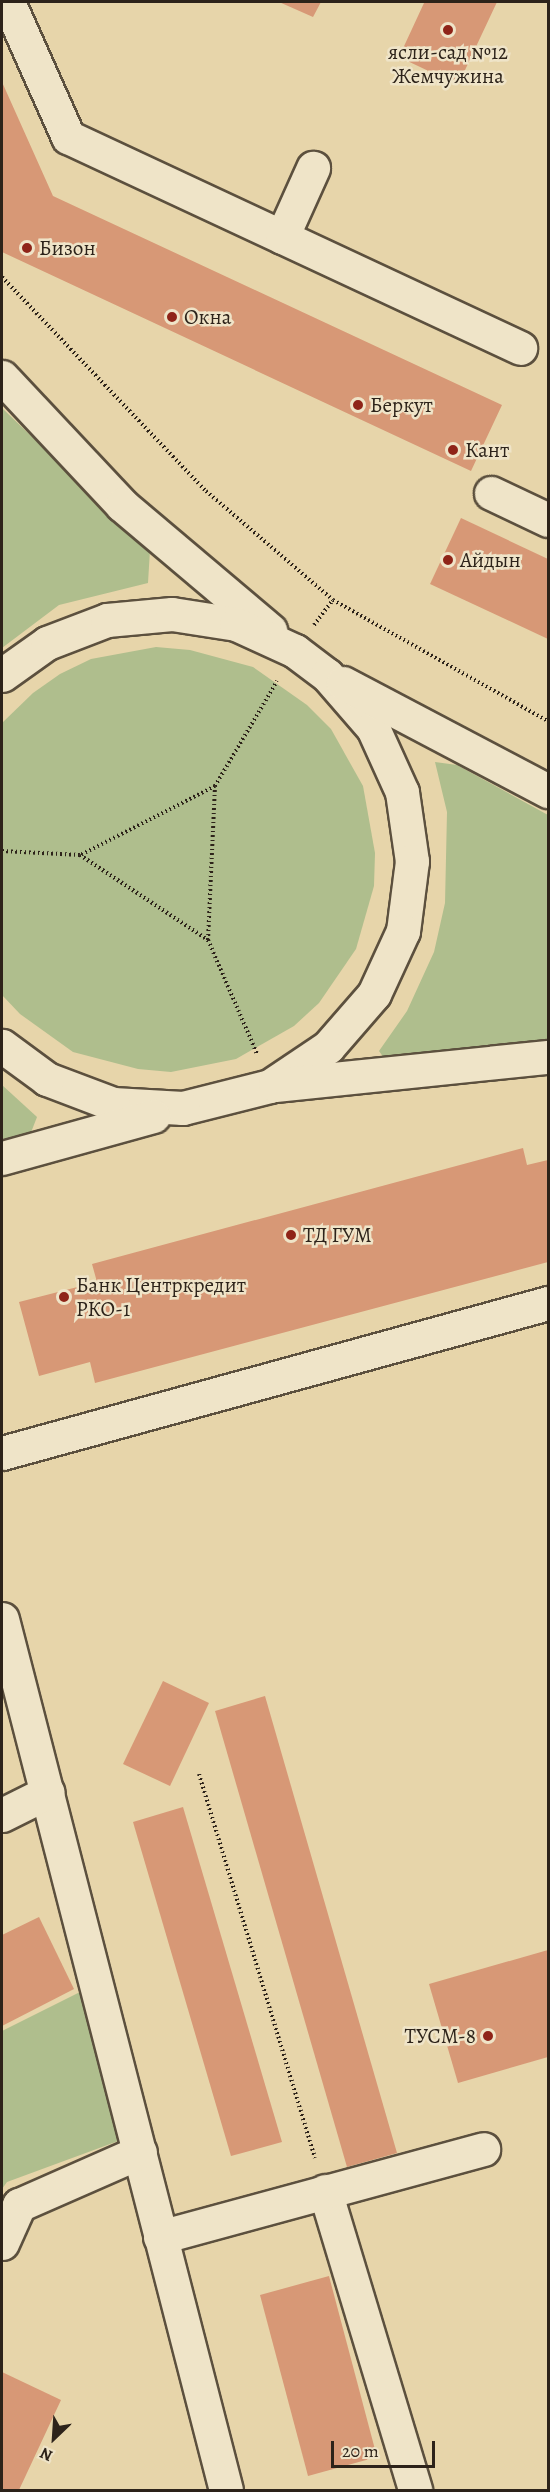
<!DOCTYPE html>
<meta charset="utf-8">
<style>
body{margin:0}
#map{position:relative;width:550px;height:2492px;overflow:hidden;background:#e7d5aa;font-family:Alegreya,serif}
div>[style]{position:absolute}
.green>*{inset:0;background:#afbe8d}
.building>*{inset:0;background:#d79876}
.path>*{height:4px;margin-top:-2px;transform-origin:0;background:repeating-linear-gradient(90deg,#2d231a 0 1.5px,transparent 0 4.5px)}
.roads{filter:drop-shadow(2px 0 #5c503e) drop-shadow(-2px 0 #5c503e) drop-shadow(0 2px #5c503e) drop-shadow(0 -2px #5c503e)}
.minor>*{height:33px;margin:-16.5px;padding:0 16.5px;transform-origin:16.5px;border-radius:16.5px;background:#efe4c8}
.dots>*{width:16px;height:16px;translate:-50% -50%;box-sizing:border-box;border:3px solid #efe4c8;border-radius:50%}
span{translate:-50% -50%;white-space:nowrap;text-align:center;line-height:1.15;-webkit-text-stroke:5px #efe4c8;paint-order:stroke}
.poi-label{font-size:21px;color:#2d231a}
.left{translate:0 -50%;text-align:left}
.right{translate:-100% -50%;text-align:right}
.frame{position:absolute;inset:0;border:3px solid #2d231a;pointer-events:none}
.north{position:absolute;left:24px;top:2408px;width:60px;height:60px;-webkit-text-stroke:4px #efe4c8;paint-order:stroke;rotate:205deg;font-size:16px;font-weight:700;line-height:24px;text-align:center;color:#2d231a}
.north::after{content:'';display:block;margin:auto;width:21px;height:27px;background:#2d231a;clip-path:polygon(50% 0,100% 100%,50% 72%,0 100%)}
.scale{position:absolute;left:331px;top:2441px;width:104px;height:27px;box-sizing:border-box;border:3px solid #2d231a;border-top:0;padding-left:8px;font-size:18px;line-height:21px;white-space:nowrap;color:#2d231a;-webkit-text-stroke:4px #efe4c8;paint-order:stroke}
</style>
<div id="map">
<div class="green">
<div style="clip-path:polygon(2px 408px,150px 550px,148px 583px,59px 605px,2px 648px)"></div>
<div style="clip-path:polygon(156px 647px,190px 650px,253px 667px,307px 705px,331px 729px,363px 786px,375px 853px,374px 886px,356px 949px,319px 1003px,294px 1026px,236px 1059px,171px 1072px,138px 1069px,73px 1052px,20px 1014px,2px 995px,2px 723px,33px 693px,60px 674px,91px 659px)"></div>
<div style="clip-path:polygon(435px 762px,457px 765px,548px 815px,548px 1040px,388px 1064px,379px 1051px,407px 1011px,434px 952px,445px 903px,447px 812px)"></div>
<div style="clip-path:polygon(2px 1085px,37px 1117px,30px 1135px,2px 1148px)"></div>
<div style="clip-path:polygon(82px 1991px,121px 2140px,7px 2182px,2px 2189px,2px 2031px)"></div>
</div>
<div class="building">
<div style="clip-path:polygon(279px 2px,321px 2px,313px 17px)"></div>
<div style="clip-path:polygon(421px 2px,497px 2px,458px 85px,399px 57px,424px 3px)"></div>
<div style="clip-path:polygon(2px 82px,53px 196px,502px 405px,471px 471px,2px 252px)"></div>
<div style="clip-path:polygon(461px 518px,548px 559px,548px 639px,430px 584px)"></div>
<div style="clip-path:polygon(523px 1148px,527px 1165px,548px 1160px,548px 1262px,95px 1383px,90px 1362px,39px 1376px,19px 1302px,97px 1282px,92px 1264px)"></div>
<div style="clip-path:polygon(163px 1681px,209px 1703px,170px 1786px,123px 1764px)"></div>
<div style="clip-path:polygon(265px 1696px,397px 2153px,347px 2167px,215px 1711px)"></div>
<div style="clip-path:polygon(183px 1807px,282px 2142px,231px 2156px,133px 1822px)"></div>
<div style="clip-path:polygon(39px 1917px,74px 1989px,2px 2026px,2px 1935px)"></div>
<div style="clip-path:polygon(548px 1950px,548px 2057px,458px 2083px,429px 1984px)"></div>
<div style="clip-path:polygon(329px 2276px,377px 2457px,308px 2476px,260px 2295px)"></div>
<div style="clip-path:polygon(2px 2372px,61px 2400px,19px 2490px,2px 2490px)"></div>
</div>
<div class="path">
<div style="left:2px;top:277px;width:296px;rotate:46.4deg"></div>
<div style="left:206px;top:491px;width:167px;rotate:40.6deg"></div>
<div style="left:333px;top:600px;width:247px;rotate:29.4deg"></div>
<div style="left:314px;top:625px;width:31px;rotate:-53deg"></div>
<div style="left:215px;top:786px;width:152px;rotate:152.9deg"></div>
<div style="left:80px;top:855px;width:154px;rotate:33.6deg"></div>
<div style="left:208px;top:940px;width:154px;rotate:-87.4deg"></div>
<div style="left:215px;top:786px;width:122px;rotate:-59.4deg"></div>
<div style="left:2px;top:851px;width:78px;rotate:2.9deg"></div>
<div style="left:208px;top:940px;width:124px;rotate:66.7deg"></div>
<div style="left:199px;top:1774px;width:401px;rotate:73.2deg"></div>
</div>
<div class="roads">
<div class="minor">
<div style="left:8px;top:2px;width:148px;rotate:66deg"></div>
<div style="left:68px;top:137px;width:499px;rotate:25deg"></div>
<div style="left:282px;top:237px;width:76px;rotate:-65.8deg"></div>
<div style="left:2px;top:377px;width:175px;rotate:46.8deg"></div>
<div style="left:122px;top:505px;width:194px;rotate:40.2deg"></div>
<div style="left:491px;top:493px;width:63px;rotate:25.3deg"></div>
<div style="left:2px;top:675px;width:55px;rotate:-35.4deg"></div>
<div style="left:47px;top:643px;width:64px;rotate:-21deg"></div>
<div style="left:107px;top:620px;width:65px;rotate:-5.3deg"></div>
<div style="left:172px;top:614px;width:65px;rotate:8.9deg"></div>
<div style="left:236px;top:624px;width:65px;rotate:24.6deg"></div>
<div style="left:295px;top:651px;width:40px;rotate:37deg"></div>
<div style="left:327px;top:675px;width:70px;rotate:49deg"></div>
<div style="left:373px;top:728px;width:70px;rotate:65.6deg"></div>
<div style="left:402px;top:792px;width:70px;rotate:81.8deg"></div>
<div style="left:412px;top:861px;width:71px;rotate:97.3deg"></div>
<div style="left:403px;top:931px;width:69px;rotate:114.7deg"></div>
<div style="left:374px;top:994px;width:70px;rotate:131deg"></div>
<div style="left:328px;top:1047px;width:70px;rotate:146.1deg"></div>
<div style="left:270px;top:1086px;width:90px;rotate:165.8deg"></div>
<div style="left:183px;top:1108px;width:70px;rotate:-176.7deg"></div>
<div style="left:113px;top:1104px;width:71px;rotate:-159.3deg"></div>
<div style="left:47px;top:1079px;width:56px;rotate:-143.7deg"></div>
<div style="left:343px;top:683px;width:232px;rotate:27.8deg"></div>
<div style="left:275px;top:1085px;width:274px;rotate:-5.9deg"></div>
<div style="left:2px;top:1158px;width:157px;rotate:-15.5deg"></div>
<div style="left:2px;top:1453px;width:566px;rotate:-15.36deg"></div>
<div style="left:2px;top:1619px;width:899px;rotate:75.58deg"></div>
<div style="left:2px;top:1815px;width:51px;rotate:-26.6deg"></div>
<div style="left:325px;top:2191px;width:312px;rotate:73.2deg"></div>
<div style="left:160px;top:2237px;width:335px;rotate:-15.2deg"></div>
<div style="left:2px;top:2243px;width:42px;rotate:-65.9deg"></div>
<div style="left:19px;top:2205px;width:132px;rotate:-23.7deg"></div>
</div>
</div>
<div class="dots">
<div style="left:448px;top:30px;background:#8f2418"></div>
<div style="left:27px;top:248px;background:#8f2418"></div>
<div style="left:172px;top:317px;background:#8f2418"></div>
<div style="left:358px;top:405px;background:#8f2418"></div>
<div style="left:453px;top:450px;background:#8f2418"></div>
<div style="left:448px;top:560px;background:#8f2418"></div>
<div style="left:291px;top:1235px;background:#8f2418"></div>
<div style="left:64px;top:1297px;background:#8f2418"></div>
<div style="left:488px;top:2036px;background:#8f2418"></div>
</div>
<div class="poi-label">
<span style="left:448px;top:64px">ясли-сад №12<br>Жемчужина</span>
<span class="left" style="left:39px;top:248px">Бизон</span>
<span class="left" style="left:184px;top:317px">Окна</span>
<span class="left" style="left:370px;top:405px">Беркут</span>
<span class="left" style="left:465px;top:450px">Кант</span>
<span class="left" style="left:460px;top:560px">Айдын</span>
<span class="left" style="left:303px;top:1235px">ТД ГУМ</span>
<span class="left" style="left:76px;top:1297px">Банк Центркредит<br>РКО-1</span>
<span class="right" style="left:476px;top:2036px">ТУСМ-8</span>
</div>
<div class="frame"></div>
<div class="north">N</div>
<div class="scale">20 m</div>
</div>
